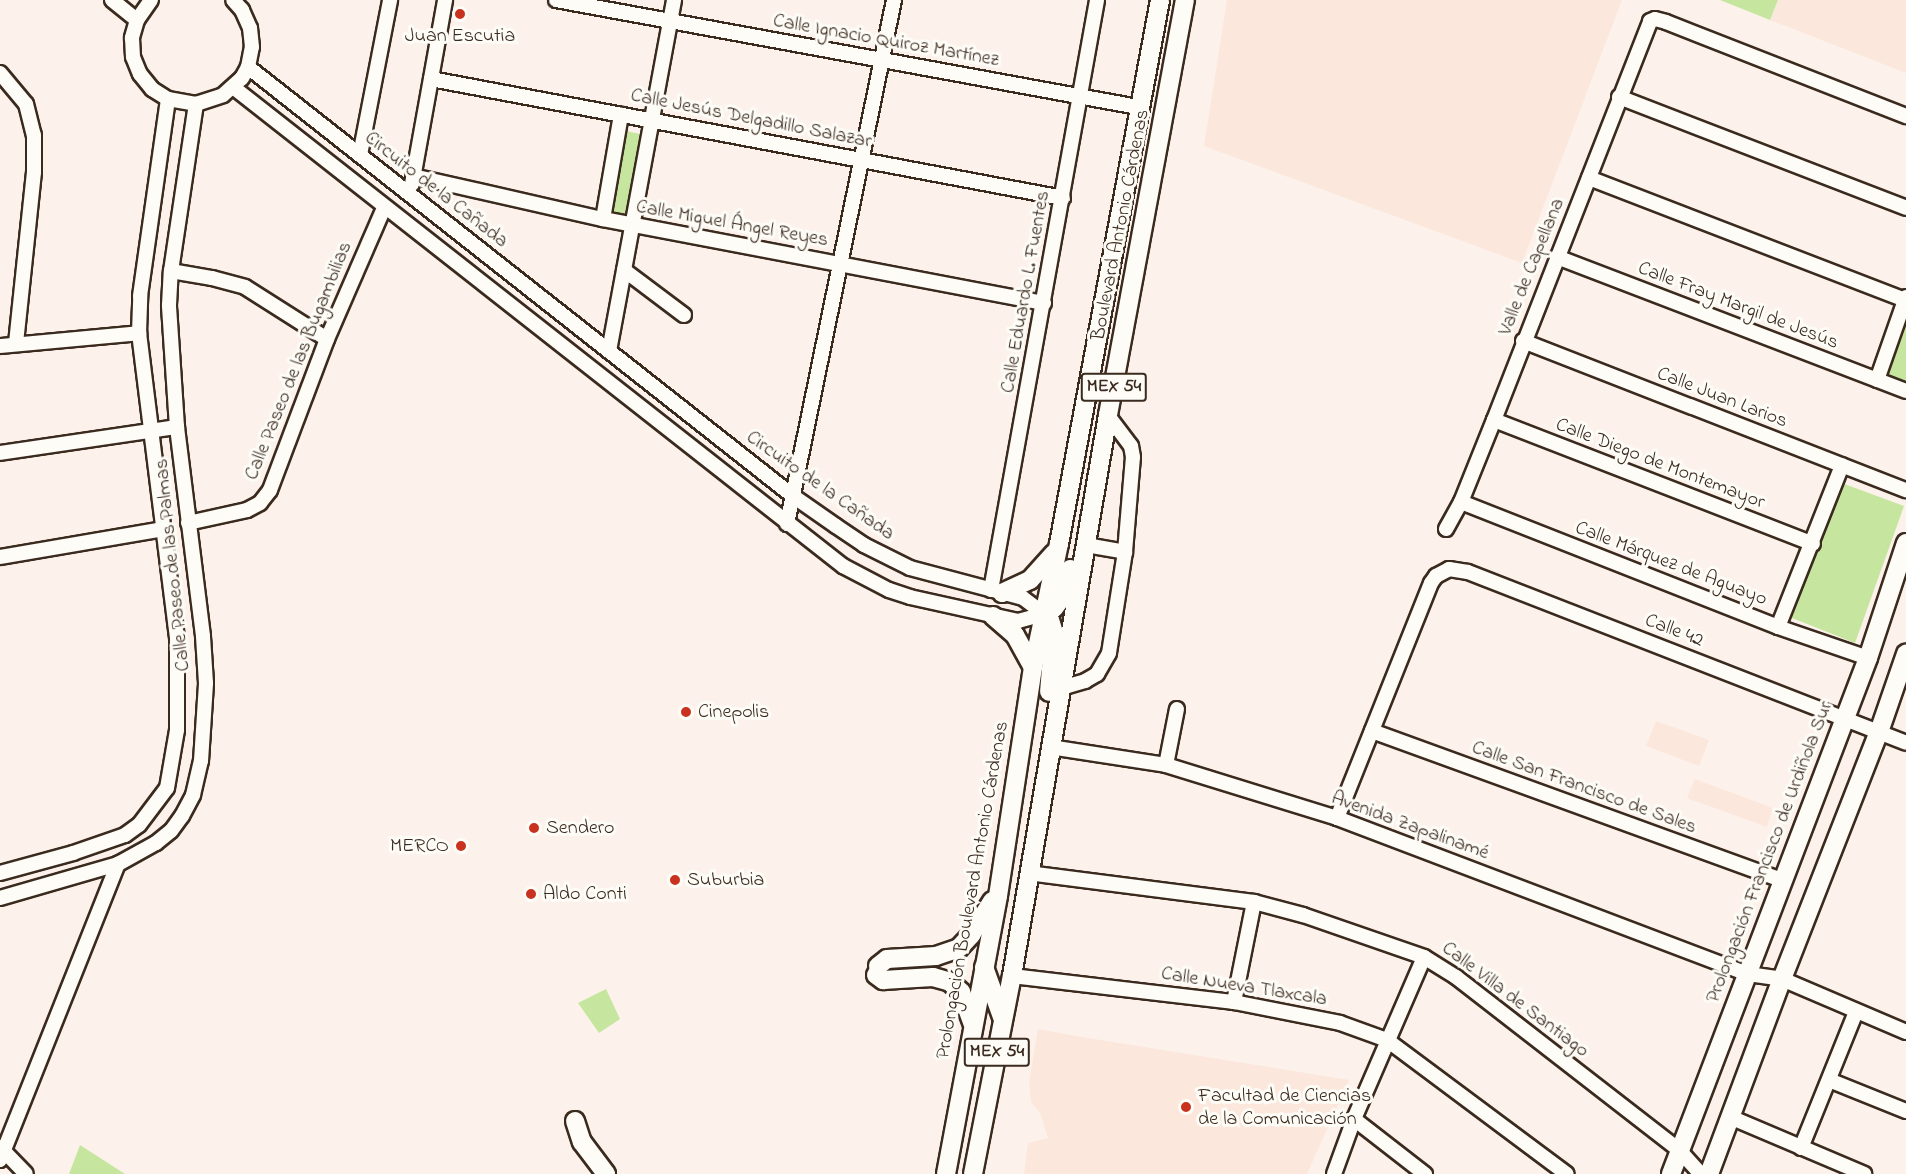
<!DOCTYPE html>
<meta charset="utf-8">
<style>
body{margin:0}
#map{position:relative;width:1906px;height:1174px;overflow:hidden;background:#fcf2eb;font-family:"Indie Flower",sans-serif}
div>[style]{position:absolute}
.built>*{inset:0;background:#fbe7dc}
.green>*{inset:0;background:#c6e69f}
.roads{filter:drop-shadow(2px 0 #3b2a1e) drop-shadow(-2px 0 #3b2a1e) drop-shadow(0 2px #3b2a1e) drop-shadow(0 -2px #3b2a1e)}
.minor>*{height:14px;margin:-7px;padding:0 7px;transform-origin:7px;border-radius:7px;background:#fdfcf7}
.major>*{height:18px;margin:-9px;padding:0 9px;transform-origin:9px;border-radius:9px;background:#fdfcf7}
.dots>*{width:16px;height:16px;translate:-50% -50%;box-sizing:border-box;border:3px solid #fdfcf7;border-radius:50%}
span{translate:-50% -50%;white-space:nowrap;text-align:center;line-height:1.15;-webkit-text-stroke:6px #fdfcf7;paint-order:stroke}
.shield-label span{padding:2px 4px;background:#fdfcf7;border:2px solid;border-radius:4px;-webkit-text-stroke-width:0}
.shield-label{font-size:18px;color:#3b2a1e;font-weight:700}
.poi-label{font-size:20px;color:#3b2a1e}
.left{translate:0 -50%;text-align:left}
.right{translate:-100% -50%;text-align:right}
.street-label{font-size:20px;color:#3b2a1e}
</style>
<div id="map">
<div class="built">
<div style="clip-path:polygon(1227px 0,1622px 0,1522px 263px,1204px 146px)"></div>
<div style="clip-path:polygon(1778px 0,1906px 0,1906px 73px,1770px 20px)"></div>
<div style="clip-path:polygon(1656px 721px,1709px 740px,1699px 766px,1646px 746px)"></div>
<div style="clip-path:polygon(1695px 779px,1773px 808px,1767px 827px,1687px 798px)"></div>
<div style="clip-path:polygon(1038px 1029px,1082px 1037px,1349px 1080px,1307px 1174px,1024px 1174px,1028px 1143px,1048px 1138px,1040px 1113px,1031px 1102px,1029px 1081px)"></div>
</div>
<div class="green">
<div style="clip-path:polygon(1720px 0,1778px 0,1770px 20px)"></div>
<div style="clip-path:polygon(626px 131px,640px 134px,626px 216px,611px 213px)"></div>
<div style="clip-path:polygon(1906px 310px,1906px 383px,1882px 374px)"></div>
<div style="clip-path:polygon(1839px 482px,1904px 506px,1855px 643px,1787px 616px)"></div>
<div style="clip-path:polygon(606px 989px,620px 1019px,599px 1033px,578px 1003px)"></div>
<div style="clip-path:polygon(80px 1145px,125px 1174px,69px 1174px)"></div>
</div>
<div class="roads">
<div class="minor">
<div style="left:112px;top:0;width:32px;rotate:39deg"></div>
<div style="left:151px;top:0;width:24px;rotate:125deg"></div>
<div style="left:137px;top:20px;width:19px;rotate:106deg"></div>
<div style="left:132px;top:38px;width:19px;rotate:87deg"></div>
<div style="left:133px;top:57px;width:18px;rotate:68deg"></div>
<div style="left:140px;top:74px;width:19px;rotate:51deg"></div>
<div style="left:152px;top:89px;width:19px;rotate:32deg"></div>
<div style="left:168px;top:99px;width:28px;rotate:10deg"></div>
<div style="left:196px;top:104px;width:28px;rotate:-18deg"></div>
<div style="left:223px;top:95px;width:25px;rotate:-42deg"></div>
<div style="left:242px;top:78px;width:13px;rotate:-61deg"></div>
<div style="left:248px;top:67px;width:20px;rotate:-79deg"></div>
<div style="left:252px;top:47px;width:19px;rotate:-96deg"></div>
<div style="left:250px;top:28px;width:20px;rotate:-114deg"></div>
<div style="left:242px;top:10px;width:13px;rotate:-132deg"></div>
<div style="left:556px;top:0;width:592px;rotate:10.42deg"></div>
<div style="left:248px;top:67px;width:694px;rotate:38.21deg"></div>
<div style="left:793px;top:496px;width:52px;rotate:34.9deg"></div>
<div style="left:836px;top:526px;width:34px;rotate:34deg"></div>
<div style="left:864px;top:545px;width:51px;rotate:26.6deg"></div>
<div style="left:910px;top:568px;width:117px;rotate:14.9deg"></div>
<div style="left:1023px;top:598px;width:26px;rotate:37deg"></div>
<div style="left:0;top:73px;width:40px;rotate:50deg"></div>
<div style="left:26px;top:104px;width:32px;rotate:76deg"></div>
<div style="left:34px;top:135px;width:37px;rotate:90deg"></div>
<div style="left:34px;top:172px;width:173px;rotate:96deg"></div>
<div style="left:431px;top:79px;width:643px;rotate:10.66deg"></div>
<div style="left:233px;top:87px;width:776px;rotate:38.14deg"></div>
<div style="left:843px;top:566px;width:52px;rotate:27.6deg"></div>
<div style="left:889px;top:590px;width:22px;rotate:18deg"></div>
<div style="left:910px;top:597px;width:111px;rotate:12.5deg"></div>
<div style="left:1018px;top:621px;width:27px;rotate:-15deg"></div>
<div style="left:1619px;top:97px;width:308px;rotate:21.1deg"></div>
<div style="left:360px;top:155px;width:158px;rotate:-79deg"></div>
<div style="left:413px;top:176px;width:195px;rotate:12.8deg"></div>
<div style="left:603px;top:219px;width:449px;rotate:10.8deg"></div>
<div style="left:1589px;top:178px;width:339px;rotate:21.1deg"></div>
<div style="left:412px;top:184px;width:187px;rotate:-79.8deg"></div>
<div style="left:603px;top:219px;width:106px;rotate:-80.2deg"></div>
<div style="left:1557px;top:257px;width:374px;rotate:21deg"></div>
<div style="left:624px;top:270px;width:75px;rotate:36.9deg"></div>
<div style="left:171px;top:271px;width:42px;rotate:9.7deg"></div>
<div style="left:212px;top:278px;width:34px;rotate:15deg"></div>
<div style="left:245px;top:287px;width:97px;rotate:32.4deg"></div>
<div style="left:1523px;top:341px;width:411px;rotate:21.3deg"></div>
<div style="left:0;top:346px;width:140px;rotate:-5.3deg"></div>
<div style="left:609px;top:351px;width:357px;rotate:-79.5deg"></div>
<div style="left:1877px;top:380px;width:88px;rotate:-70.7deg"></div>
<div style="left:1494px;top:420px;width:342px;rotate:21.2deg"></div>
<div style="left:0;top:453px;width:179px;rotate:-8.4deg"></div>
<div style="left:1461px;top:502px;width:341px;rotate:21.5deg"></div>
<div style="left:1778px;top:627px;width:95px;rotate:19deg"></div>
<div style="left:188px;top:523px;width:60px;rotate:-12.4deg"></div>
<div style="left:247px;top:510px;width:15px;rotate:-28deg"></div>
<div style="left:260px;top:503px;width:16px;rotate:-52deg"></div>
<div style="left:270px;top:490px;width:161px;rotate:-69.3deg"></div>
<div style="left:327px;top:339px;width:143px;rotate:-66.5deg"></div>
<div style="left:787px;top:524px;width:535px;rotate:-78.46deg"></div>
<div style="left:1446px;top:529px;width:31px;rotate:-61deg"></div>
<div style="left:1461px;top:502px;width:88px;rotate:-68.1deg"></div>
<div style="left:1494px;top:420px;width:428px;rotate:-68.6deg"></div>
<div style="left:1650px;top:21px;width:5px;rotate:-22deg"></div>
<div style="left:1655px;top:19px;width:11px;rotate:15deg"></div>
<div style="left:1666px;top:22px;width:258px;rotate:21.4deg"></div>
<div style="left:1086px;top:545px;width:40px;rotate:10deg"></div>
<div style="left:0;top:557px;width:165px;rotate:-9.7deg"></div>
<div style="left:991px;top:590px;width:599px;rotate:-79.81deg"></div>
<div style="left:1778px;top:627px;width:174px;rotate:-68.4deg"></div>
<div style="left:1061px;top:688px;width:25px;rotate:-16deg"></div>
<div style="left:1085px;top:681px;width:14px;rotate:-30deg"></div>
<div style="left:1097px;top:674px;width:24px;rotate:-60deg"></div>
<div style="left:1109px;top:653px;width:102px;rotate:-81deg"></div>
<div style="left:1125px;top:552px;width:95px;rotate:-85.2deg"></div>
<div style="left:1133px;top:457px;width:11px;rotate:-100deg"></div>
<div style="left:1131px;top:446px;width:39px;rotate:-127deg"></div>
<div style="left:1372px;top:731px;width:438px;rotate:20deg"></div>
<div style="left:1050px;top:747px;width:117px;rotate:8.8deg"></div>
<div style="left:1166px;top:765px;width:179px;rotate:17.2deg"></div>
<div style="left:1337px;top:818px;width:440px;rotate:20.8deg"></div>
<div style="left:1748px;top:974px;width:34px;rotate:8deg"></div>
<div style="left:1782px;top:979px;width:135px;rotate:23.1deg"></div>
<div style="left:1166px;top:765px;width:57px;rotate:-78.9deg"></div>
<div style="left:1337px;top:818px;width:253px;rotate:-68.2deg"></div>
<div style="left:1431px;top:583px;width:9px;rotate:-54deg"></div>
<div style="left:1436px;top:576px;width:15px;rotate:-28deg"></div>
<div style="left:1449px;top:569px;width:19px;rotate:9deg"></div>
<div style="left:1468px;top:572px;width:470px;rotate:21.3deg"></div>
<div style="left:0;top:873px;width:76px;rotate:-15.3deg"></div>
<div style="left:73px;top:853px;width:55px;rotate:-19.1deg"></div>
<div style="left:125px;top:835px;width:17px;rotate:-36deg"></div>
<div style="left:139px;top:825px;width:46px;rotate:-52.9deg"></div>
<div style="left:167px;top:788px;width:59px;rotate:-80.2deg"></div>
<div style="left:177px;top:730px;width:92px;rotate:-90deg"></div>
<div style="left:177px;top:638px;width:307px;rotate:-97.1deg"></div>
<div style="left:139px;top:333px;width:37px;rotate:-88deg"></div>
<div style="left:140px;top:296px;width:199px;rotate:-81.9deg"></div>
<div style="left:1028px;top:873px;width:228px;rotate:7.3deg"></div>
<div style="left:1254px;top:902px;width:51px;rotate:14.9deg"></div>
<div style="left:1303px;top:915px;width:128px;rotate:19.1deg"></div>
<div style="left:1424px;top:957px;width:38px;rotate:32deg"></div>
<div style="left:1456px;top:977px;width:284px;rotate:37.8deg"></div>
<div style="left:1680px;top:1151px;width:31px;rotate:48deg"></div>
<div style="left:0;top:898px;width:123px;rotate:-16.1deg"></div>
<div style="left:118px;top:864px;width:43px;rotate:-28.9deg"></div>
<div style="left:156px;top:843px;width:19px;rotate:-39deg"></div>
<div style="left:171px;top:831px;width:19px;rotate:-54deg"></div>
<div style="left:182px;top:816px;width:24px;rotate:-62deg"></div>
<div style="left:193px;top:795px;width:35px;rotate:-77deg"></div>
<div style="left:201px;top:761px;width:78px;rotate:-86.3deg"></div>
<div style="left:206px;top:683px;width:47px;rotate:-93.7deg"></div>
<div style="left:203px;top:636px;width:211px;rotate:-97.1deg"></div>
<div style="left:177px;top:427px;width:122px;rotate:-93.8deg"></div>
<div style="left:169px;top:305px;width:34px;rotate:-87deg"></div>
<div style="left:171px;top:271px;width:169px;rotate:-81.5deg"></div>
<div style="left:1012px;top:976px;width:224px;rotate:6.7deg"></div>
<div style="left:1234px;top:1002px;width:108px;rotate:11.2deg"></div>
<div style="left:1340px;top:1023px;width:50px;rotate:19.9deg"></div>
<div style="left:1387px;top:1040px;width:224px;rotate:36.7deg"></div>
<div style="left:1234px;top:1002px;width:102px;rotate:-78.7deg"></div>
<div style="left:1829px;top:1080px;width:83px;rotate:21.9deg"></div>
<div style="left:1730px;top:1117px;width:146px;rotate:23deg"></div>
<div style="left:1354px;top:1119px;width:90px;rotate:37.8deg"></div>
<div style="left:0;top:1147px;width:37px;rotate:46deg"></div>
<div style="left:1801px;top:1148px;width:147px;rotate:-68deg"></div>
<div style="left:0;top:1160px;width:319px;rotate:-68.3deg"></div>
<div style="left:1334px;top:1174px;width:59px;rotate:-70deg"></div>
<div style="left:1354px;top:1119px;width:176px;rotate:-66.6deg"></div>
</div>
<div class="major">
<div style="left:1002px;top:593px;width:31px;rotate:-25deg"></div>
<div style="left:1030px;top:580px;width:36px;rotate:-48deg"></div>
<div style="left:1044px;top:614px;width:8px;rotate:45deg"></div>
<div style="left:1050px;top:620px;width:14px;rotate:73deg"></div>
<div style="left:1054px;top:633px;width:59px;rotate:94.8deg"></div>
<div style="left:1044px;top:614px;width:12px;rotate:-31deg"></div>
<div style="left:1054px;top:608px;width:15px;rotate:-53deg"></div>
<div style="left:1063px;top:596px;width:28px;rotate:-75deg"></div>
<div style="left:993px;top:616px;width:29px;rotate:41deg"></div>
<div style="left:1015px;top:635px;width:37px;rotate:61deg"></div>
<div style="left:878px;top:966px;width:11px;rotate:-38deg"></div>
<div style="left:887px;top:959px;width:49px;rotate:-3.5deg"></div>
<div style="left:936px;top:956px;width:24px;rotate:-19deg"></div>
<div style="left:959px;top:948px;width:18px;rotate:-47deg"></div>
<div style="left:971px;top:935px;width:40px;rotate:-58deg"></div>
<div style="left:984px;top:967px;width:53px;rotate:70.2deg"></div>
<div style="left:876px;top:975px;width:9px;rotate:36deg"></div>
<div style="left:883px;top:980px;width:50px;rotate:-3.4deg"></div>
<div style="left:933px;top:977px;width:18px;rotate:16deg"></div>
<div style="left:950px;top:982px;width:15px;rotate:42deg"></div>
<div style="left:961px;top:992px;width:33px;rotate:70deg"></div>
<div style="left:575px;top:1121px;width:22px;rotate:72deg"></div>
<div style="left:582px;top:1142px;width:40px;rotate:53deg"></div>
<div style="left:946px;top:1174px;width:283px;rotate:-79.4deg"></div>
<div style="left:998px;top:896px;width:232px;rotate:-81.3deg"></div>
<div style="left:1033px;top:667px;width:126px;rotate:-78.1deg"></div>
<div style="left:1059px;top:544px;width:553px;rotate:-79.48deg"></div>
<div style="left:973px;top:1174px;width:202px;rotate:-78.9deg"></div>
<div style="left:1012px;top:976px;width:569px;rotate:-80.29deg"></div>
<div style="left:1108px;top:415px;width:422px;rotate:-79.5deg"></div>
<div style="left:1671px;top:1174px;width:552px;rotate:-69.1deg"></div>
<div style="left:1868px;top:658px;width:121px;rotate:-71.7deg"></div>
<div style="left:1709px;top:1174px;width:208px;rotate:-69.5deg"></div>
<div style="left:1782px;top:979px;width:265px;rotate:-68.6deg"></div>
<div style="left:1879px;top:732px;width:83px;rotate:-70.9deg"></div>
</div>
</div>
<div class="dots">
<div style="left:460px;top:14px;background:#c8321e"></div>
<div style="left:686px;top:712px;background:#c8321e"></div>
<div style="left:534px;top:828px;background:#c8321e"></div>
<div style="left:461px;top:846px;background:#c8321e"></div>
<div style="left:675px;top:880px;background:#c8321e"></div>
<div style="left:531px;top:894px;background:#c8321e"></div>
<div style="left:1186px;top:1107px;background:#c8321e"></div>
</div>
<div class="shield-label">
<span style="left:1114px;top:387px">MEX 54</span>
<span style="left:997px;top:1052px">MEX 54</span>
</div>
<div class="poi-label">
<span style="left:460px;top:36px">Juan Escutia</span>
<span class="left" style="left:698px;top:712px">Cinepolis</span>
<span class="left" style="left:546px;top:828px">Sendero</span>
<span class="right" style="left:449px;top:846px">MERCO</span>
<span class="left" style="left:687px;top:880px">Suburbia</span>
<span class="left" style="left:543px;top:894px">Aldo Conti</span>
<span class="left" style="left:1198px;top:1108px">Facultad de Ciencias<br>de la Comunicación</span>
</div>
<div class="street-label">
<span style="left:886px;top:41px;rotate:10deg">Calle Ignacio Quiroz Martínez</span>
<span style="left:751px;top:119px;rotate:11deg">Calle Jesús Delgadillo Salazar</span>
<span style="left:436px;top:190px;rotate:38deg">Circuito de la Cañada</span>
<span style="left:732px;top:224px;rotate:10deg">Calle Miguel Ángel Reyes</span>
<span style="left:1121px;top:225px;rotate:-79deg">Boulevard Antonio Cárdenas</span>
<span style="left:1532px;top:267px;rotate:-68deg">Valle de Capellana</span>
<span style="left:1026px;top:292px;rotate:-80deg">Calle Eduardo L. Fuentes</span>
<span style="left:1738px;top:306px;rotate:21deg">Calle Fray Margil de Jesús</span>
<span style="left:299px;top:361px;rotate:-68deg">Calle Paseo de las Bugambilias</span>
<span style="left:1722px;top:398px;rotate:21deg">Calle Juan Larios</span>
<span style="left:1660px;top:464px;rotate:21deg">Calle Diego de Montemayor</span>
<span style="left:820px;top:486px;rotate:35deg">Circuito de la Cañada</span>
<span style="left:1671px;top:564px;rotate:21deg">Calle Márquez de Aguayo</span>
<span style="left:173px;top:565px;rotate:-96deg">Calle Paseo de las Palmas</span>
<span style="left:1674px;top:631px;rotate:21deg">Calle 42</span>
<span style="left:1584px;top:788px;rotate:20deg">Calle San Francisco de Sales</span>
<span style="left:1410px;top:826px;rotate:20deg">Avenida Zapalinamé</span>
<span style="left:1770px;top:852px;rotate:-69deg">Prolongación Francisco de Urdiñola Sur</span>
<span style="left:973px;top:890px;rotate:-80deg">Prolongación Boulevard Antonio Cárdenas</span>
<span style="left:1244px;top:987px;rotate:9deg">Calle Nueva Tlaxcala</span>
<span style="left:1515px;top:1000px;rotate:37deg">Calle Villa de Santiago</span>
</div>
</div>
